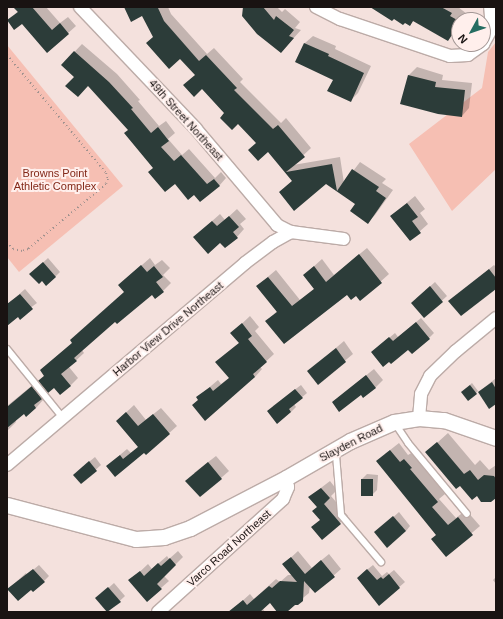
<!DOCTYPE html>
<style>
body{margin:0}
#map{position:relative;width:503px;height:619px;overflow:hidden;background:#f4e1dd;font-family:Arial,sans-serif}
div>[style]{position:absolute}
.green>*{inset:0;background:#f6bfb3}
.shadow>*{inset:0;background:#0003}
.building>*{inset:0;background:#2c3c39}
.path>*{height:2px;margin-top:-1px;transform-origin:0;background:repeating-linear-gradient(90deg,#9f918e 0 1px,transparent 0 4px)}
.roads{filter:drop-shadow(1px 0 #bcaba7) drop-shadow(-1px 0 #bcaba7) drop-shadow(0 1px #bcaba7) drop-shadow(0 -1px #bcaba7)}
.service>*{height:6px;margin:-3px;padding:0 3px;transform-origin:3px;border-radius:3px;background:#fff}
.minor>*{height:12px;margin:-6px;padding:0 6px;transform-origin:6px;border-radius:6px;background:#fff}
.tertiary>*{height:15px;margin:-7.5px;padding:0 7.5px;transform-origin:7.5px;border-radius:7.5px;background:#fff}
span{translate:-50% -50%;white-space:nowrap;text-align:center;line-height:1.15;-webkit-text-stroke:4px #ffefec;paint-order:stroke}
.street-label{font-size:11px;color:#191312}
.park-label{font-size:11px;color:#832818}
.frame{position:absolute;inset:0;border:8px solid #191312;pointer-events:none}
.north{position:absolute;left:451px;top:12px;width:40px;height:40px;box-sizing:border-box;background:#ffefec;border:1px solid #a39795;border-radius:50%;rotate:230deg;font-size:11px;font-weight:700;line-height:16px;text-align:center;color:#191312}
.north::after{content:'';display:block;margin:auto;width:14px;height:18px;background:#266d62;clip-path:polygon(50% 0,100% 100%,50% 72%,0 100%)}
</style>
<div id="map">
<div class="green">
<div style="clip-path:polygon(496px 42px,496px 169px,452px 211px,409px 144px,482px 88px,488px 52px)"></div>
<div style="clip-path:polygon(7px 45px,123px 186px,19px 272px,7px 257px)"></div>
</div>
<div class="shadow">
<div style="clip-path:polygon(14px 7px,46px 7px,60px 23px,68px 17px,76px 26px,47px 52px,22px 22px,9px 21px,18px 11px)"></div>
<div style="clip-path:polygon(125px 7px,168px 7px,171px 14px,207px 54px,214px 48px,243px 79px,240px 82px,281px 123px,286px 118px,311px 148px,293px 165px,340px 157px,344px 183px,360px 162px,386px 179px,382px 183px,393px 190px,375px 215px,368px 222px,356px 203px,326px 183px,280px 192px,293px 180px,268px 151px,226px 113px,196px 74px,180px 57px,154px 37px,143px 15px)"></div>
<div style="clip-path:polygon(244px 7px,277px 7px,282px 12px,285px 9px,300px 22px,295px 28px,301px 30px,281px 52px)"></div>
<div style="clip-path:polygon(378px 7px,458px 7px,467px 14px,463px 20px,459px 20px,459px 27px,448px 40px,414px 20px,410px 25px)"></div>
<div style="clip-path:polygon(313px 36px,336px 46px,335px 49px,371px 66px,358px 93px,351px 100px,334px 79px,296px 62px,305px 43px)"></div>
<div style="clip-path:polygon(82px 44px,117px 74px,140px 100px,138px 101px,159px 126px,166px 121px,175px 133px,168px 139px,182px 155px,189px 149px,215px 178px,221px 172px,226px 178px,219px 186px,194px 193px,175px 183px,154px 167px,129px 130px,88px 85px,62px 65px)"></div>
<div style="clip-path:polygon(417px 67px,443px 75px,442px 80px,472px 83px,469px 108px,462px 116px,401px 103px,409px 75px)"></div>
<div style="clip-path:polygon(415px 196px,425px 209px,420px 213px,428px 224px,410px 240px,391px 216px)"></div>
<div style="clip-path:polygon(237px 209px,246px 219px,240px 224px,244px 229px,237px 237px,220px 242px,202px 230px,220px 214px,225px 220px)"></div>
<div style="clip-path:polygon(367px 248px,389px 274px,360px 300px,356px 295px,347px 294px,267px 321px,277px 311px,257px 286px,276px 270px,300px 300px,315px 288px,312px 268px,322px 259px,334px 275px)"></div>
<div style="clip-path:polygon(48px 258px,60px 272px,55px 277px,42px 280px,36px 269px)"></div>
<div style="clip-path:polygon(150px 258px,155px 265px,162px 260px,170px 268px,163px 275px,171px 283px,163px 291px,152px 293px,115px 321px,82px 350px,84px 353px,69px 367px,78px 378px,70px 386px,55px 386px,48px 391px,41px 398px,43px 400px,36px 408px,26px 416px,24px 413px,15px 420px,16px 422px,7px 431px,7px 406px,45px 375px,41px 370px,73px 342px,125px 292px,119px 285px)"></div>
<div style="clip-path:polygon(494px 265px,496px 267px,496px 287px,450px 301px)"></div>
<div style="clip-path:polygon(435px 282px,447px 296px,424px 317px,417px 298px)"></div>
<div style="clip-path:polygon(25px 289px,37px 303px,7px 325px,7px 305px)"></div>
<div style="clip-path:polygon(250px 316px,259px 327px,255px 331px,274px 354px,260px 367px,262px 369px,255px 377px,193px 405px,199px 399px,198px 397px,218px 380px,221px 384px,229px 378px,224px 355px,240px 342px,232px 333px)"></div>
<div style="clip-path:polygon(421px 318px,434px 333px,429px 338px,408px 348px,377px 348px,395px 333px,398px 337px)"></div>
<div style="clip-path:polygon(344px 341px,353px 354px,318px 383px,309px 371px)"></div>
<div style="clip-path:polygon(374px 369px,383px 380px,375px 388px,333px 402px)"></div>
<div style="clip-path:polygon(496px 378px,496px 403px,479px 392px)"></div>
<div style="clip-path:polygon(472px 383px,478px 391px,476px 393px,464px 390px)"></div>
<div style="clip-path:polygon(301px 385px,307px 393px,294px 404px,296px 407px,291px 412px,277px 422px,273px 406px)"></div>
<div style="clip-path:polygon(134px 405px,146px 420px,161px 408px,177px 426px,146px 454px,144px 452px,107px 466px,127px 449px,131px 453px,139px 446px,117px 421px)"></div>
<div style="clip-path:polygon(448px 433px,475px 465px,480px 460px,489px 470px,496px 465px,496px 497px,477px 495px,460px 485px,427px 452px)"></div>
<div style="clip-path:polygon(399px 443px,408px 455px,413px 452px,419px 459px,418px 461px,445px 494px,439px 499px,456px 518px,466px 510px,480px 526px,446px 555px,437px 535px,385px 454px)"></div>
<div style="clip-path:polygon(216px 456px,229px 471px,221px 478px,194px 473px)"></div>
<div style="clip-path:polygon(95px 457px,101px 465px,81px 483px,79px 470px)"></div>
<div style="clip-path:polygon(367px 474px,378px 475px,377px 490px,372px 495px,362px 479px)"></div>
<div style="clip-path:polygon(330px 481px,337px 490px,331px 496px,348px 516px,340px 523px,317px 507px,309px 497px)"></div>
<div style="clip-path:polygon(399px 512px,410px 526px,406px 531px,381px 528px)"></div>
<div style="clip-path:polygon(178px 551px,183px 557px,164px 576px,169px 581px,161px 588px,130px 581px,148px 564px,152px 569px,167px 556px,169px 559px)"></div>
<div style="clip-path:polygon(298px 551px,312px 568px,329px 554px,341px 569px,315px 592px,310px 586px,309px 593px,286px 612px,279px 612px,270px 602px,263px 609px,265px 612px,230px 612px,250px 594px,254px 599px,276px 579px,280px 582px,288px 575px,293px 575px,284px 564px)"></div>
<div style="clip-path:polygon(39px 565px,49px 576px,44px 581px,31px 589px,8px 589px,26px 573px,27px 575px)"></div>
<div style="clip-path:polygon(373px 565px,382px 576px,387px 572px,389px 574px,394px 570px,405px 582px,380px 604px,363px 573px)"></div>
<div style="clip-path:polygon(496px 577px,496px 584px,493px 580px)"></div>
<div style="clip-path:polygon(114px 583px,125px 596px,108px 612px,97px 598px)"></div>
</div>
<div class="building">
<div style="clip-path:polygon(13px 7px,32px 7px,52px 30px,60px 23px,69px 34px,47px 53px,22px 24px,14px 30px,7px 20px,18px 12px)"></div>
<div style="clip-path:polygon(124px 7px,160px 7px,158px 8px,164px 21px,199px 61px,206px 55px,237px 88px,234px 90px,273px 129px,278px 125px,305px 157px,286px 172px,332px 164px,337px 191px,352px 169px,379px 187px,376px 191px,386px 198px,368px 224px,350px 211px,355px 204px,326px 184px,294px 211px,279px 192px,292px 181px,268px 152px,258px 161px,248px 150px,256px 143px,238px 124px,232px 130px,220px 118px,224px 113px,202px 89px,194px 97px,183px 85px,195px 75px,180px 59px,169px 69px,146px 43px,153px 37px,142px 16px,131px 22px)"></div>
<div style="clip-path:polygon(243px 7px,263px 7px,274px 20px,276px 16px,294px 30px,289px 36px,294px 38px,281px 53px,257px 34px,242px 16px)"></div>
<div style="clip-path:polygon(370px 7px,441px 7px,452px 13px,450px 16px,459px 21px,459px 24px,448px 41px,413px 21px,410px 26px,405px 23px,403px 25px,394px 19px,392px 21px)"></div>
<div style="clip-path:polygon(304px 43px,329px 54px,328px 56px,364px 73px,351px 102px,327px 91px,333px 80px,295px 62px)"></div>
<div style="clip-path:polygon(74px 51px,109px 82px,133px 108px,131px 109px,151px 133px,158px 127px,169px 141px,161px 147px,174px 161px,181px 155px,207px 184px,214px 179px,220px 186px,200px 202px,194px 195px,188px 200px,175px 184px,165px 192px,148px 172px,153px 168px,124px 133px,128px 130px,88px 86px,78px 97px,65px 86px,74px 77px,61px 65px)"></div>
<div style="clip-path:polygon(408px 75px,436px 82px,435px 87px,465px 90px,462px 117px,438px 114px,400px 104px)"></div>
<div style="clip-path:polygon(407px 203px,418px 217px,412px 221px,421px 233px,410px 241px,390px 216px)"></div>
<div style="clip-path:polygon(229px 216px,239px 227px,233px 232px,238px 238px,225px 248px,220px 243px,208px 254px,193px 237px,212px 221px,217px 226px)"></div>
<div style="clip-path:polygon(359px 254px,382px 283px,360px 301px,356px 296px,351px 300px,347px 295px,284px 344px,265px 321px,277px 312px,256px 286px,268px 277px,292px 306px,314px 289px,303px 275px,314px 266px,326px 282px)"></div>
<div style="clip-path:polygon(43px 262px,56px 277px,46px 286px,42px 281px,39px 284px,29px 274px)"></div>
<div style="clip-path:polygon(141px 265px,147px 272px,154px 266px,163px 277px,156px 282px,164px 292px,155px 299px,152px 295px,117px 324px,115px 322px,74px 358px,77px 361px,61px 374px,71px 386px,60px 395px,54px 388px,48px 393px,38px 381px,44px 376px,40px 370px,72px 343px,70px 340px,124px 292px,118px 285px)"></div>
<div style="clip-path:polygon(489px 269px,496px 278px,496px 289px,461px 316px,448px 301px)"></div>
<div style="clip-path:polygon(430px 286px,443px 302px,424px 318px,411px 303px)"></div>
<div style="clip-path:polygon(20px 294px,33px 309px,20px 320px,18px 317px,7px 326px,7px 304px)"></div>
<div style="clip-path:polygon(416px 322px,430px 339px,412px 354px,408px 350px,391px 364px,389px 362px,383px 367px,371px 352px,389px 337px,393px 341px)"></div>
<div style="clip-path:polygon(242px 323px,252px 336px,248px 339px,267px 362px,253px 374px,255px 377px,205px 421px,192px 405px,198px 400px,196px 397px,210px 387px,213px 391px,229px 378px,215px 362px,239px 343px,230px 333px)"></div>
<div style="clip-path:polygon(336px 348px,346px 362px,318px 385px,307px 371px)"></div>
<div style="clip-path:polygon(366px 375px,376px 388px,363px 398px,361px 395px,339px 412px,332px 402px)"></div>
<div style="clip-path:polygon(492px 382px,496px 389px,496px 404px,489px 409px,478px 392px)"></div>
<div style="clip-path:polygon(470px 385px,477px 394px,468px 401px,461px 392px)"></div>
<div style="clip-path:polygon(32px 386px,42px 399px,34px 405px,36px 408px,26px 417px,24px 414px,7px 428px,7px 407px)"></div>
<div style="clip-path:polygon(295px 389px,303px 398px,289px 409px,291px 412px,277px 424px,267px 411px)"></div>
<div style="clip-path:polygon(126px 412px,138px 426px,153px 414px,170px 434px,146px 455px,144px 453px,115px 477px,106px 466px,120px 455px,123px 459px,138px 447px,116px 421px)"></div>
<div style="clip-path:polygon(437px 442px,464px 474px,470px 470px,478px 480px,484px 475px,494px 476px,496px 479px,496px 498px,491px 502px,481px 502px,477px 496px,472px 500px,460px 486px,456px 489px,425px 452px)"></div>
<div style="clip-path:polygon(390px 450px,400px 462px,404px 459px,412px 468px,410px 469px,438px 502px,432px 507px,448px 525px,458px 517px,473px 535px,446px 557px,431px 539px,436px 535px,376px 461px)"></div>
<div style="clip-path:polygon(89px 461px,97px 471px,81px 484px,73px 475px)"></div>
<div style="clip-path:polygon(208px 462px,222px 479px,200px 497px,185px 481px)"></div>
<div style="clip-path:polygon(361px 479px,373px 479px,373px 496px,361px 496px)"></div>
<div style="clip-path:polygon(321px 488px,330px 498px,324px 504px,341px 524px,322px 540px,311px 527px,320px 520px,312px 511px,317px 507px,308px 497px)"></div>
<div style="clip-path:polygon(393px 516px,406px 531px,387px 548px,374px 532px)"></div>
<div style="clip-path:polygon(291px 557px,305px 574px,321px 560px,335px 577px,315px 593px,304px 581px,303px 601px,298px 605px,295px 605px,287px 612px,277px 612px,270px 603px,260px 612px,228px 612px,243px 600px,247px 605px,269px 586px,272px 588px,280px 581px,297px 582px,282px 564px)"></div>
<div style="clip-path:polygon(170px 558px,176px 565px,157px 584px,162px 589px,147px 602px,128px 580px,140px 571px,144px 576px,158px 563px,161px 566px)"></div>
<div style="clip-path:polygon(33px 569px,45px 582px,33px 592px,31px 590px,18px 601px,7px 589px)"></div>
<div style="clip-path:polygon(367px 569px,377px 580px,381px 577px,383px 579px,389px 574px,400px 588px,379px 606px,357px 578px)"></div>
<div style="clip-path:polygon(108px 587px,121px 602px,107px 612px,95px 598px)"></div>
</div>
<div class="path">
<div style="left:7px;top:55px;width:154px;rotate:50deg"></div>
<div style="left:106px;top:173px;width:6px;rotate:72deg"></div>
<div style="left:108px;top:179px;width:5px;rotate:112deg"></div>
<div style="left:106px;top:184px;width:102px;rotate:140.2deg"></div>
<div style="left:28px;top:249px;width:6px;rotate:162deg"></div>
<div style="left:22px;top:251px;width:9px;rotate:-167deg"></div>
<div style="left:13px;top:249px;width:9px;rotate:-131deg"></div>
</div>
<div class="roads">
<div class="service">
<div style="left:7px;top:349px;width:89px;rotate:50.9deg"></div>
<div style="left:394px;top:422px;width:25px;rotate:56deg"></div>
<div style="left:408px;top:443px;width:92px;rotate:50.3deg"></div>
<div style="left:334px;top:451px;width:4px;rotate:63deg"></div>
<div style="left:336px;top:455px;width:60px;rotate:85.2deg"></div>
<div style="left:341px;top:515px;width:62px;rotate:49.6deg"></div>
</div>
<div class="minor">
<div style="left:80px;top:7px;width:168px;rotate:46.4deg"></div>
<div style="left:196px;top:129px;width:126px;rotate:49.8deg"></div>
<div style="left:277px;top:225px;width:16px;rotate:27deg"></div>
<div style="left:316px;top:7px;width:27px;rotate:27deg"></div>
<div style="left:340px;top:19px;width:116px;rotate:18.6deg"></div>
<div style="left:450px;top:56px;width:18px;rotate:-3deg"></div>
<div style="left:468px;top:55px;width:19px;rotate:-36deg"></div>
<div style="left:483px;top:44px;width:18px;rotate:-61deg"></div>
<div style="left:492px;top:28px;width:21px;rotate:-95deg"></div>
<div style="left:419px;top:418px;width:24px;rotate:-85deg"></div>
<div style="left:421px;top:394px;width:20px;rotate:-63deg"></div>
<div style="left:430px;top:376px;width:36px;rotate:-44deg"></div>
<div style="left:456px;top:351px;width:52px;rotate:-39.5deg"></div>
<div style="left:7px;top:465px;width:312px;rotate:-40.3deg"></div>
<div style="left:245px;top:263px;width:35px;rotate:-37deg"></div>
<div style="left:273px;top:242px;width:21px;rotate:-29deg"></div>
<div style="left:291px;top:232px;width:53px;rotate:7.5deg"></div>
<div style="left:158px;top:612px;width:169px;rotate:-42.1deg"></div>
<div style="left:283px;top:499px;width:13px;rotate:-67deg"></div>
<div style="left:288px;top:487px;width:9px;rotate:-103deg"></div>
</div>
<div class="tertiary">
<div style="left:7px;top:505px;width:133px;rotate:14.8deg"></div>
<div style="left:136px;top:539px;width:28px;rotate:-4deg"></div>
<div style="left:164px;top:537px;width:28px;rotate:-19deg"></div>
<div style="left:190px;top:528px;width:108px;rotate:-27.5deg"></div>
<div style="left:286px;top:478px;width:74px;rotate:-30deg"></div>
<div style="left:350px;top:441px;width:48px;rotate:-23.4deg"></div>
<div style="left:394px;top:422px;width:25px;rotate:-9deg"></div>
<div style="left:419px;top:418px;width:25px;rotate:5deg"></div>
<div style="left:444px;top:420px;width:55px;rotate:19.1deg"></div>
</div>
</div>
<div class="street-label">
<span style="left:186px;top:120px;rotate:48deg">49th Street Northeast</span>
<span style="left:168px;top:329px;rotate:-40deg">Harbor View Drive Northeast</span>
<span style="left:351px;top:443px;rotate:-27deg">Slayden Road</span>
<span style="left:229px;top:548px;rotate:-42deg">Varco Road Northeast</span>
</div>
<div class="park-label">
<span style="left:55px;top:180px">Browns Point<br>Athletic Complex</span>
</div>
<div class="frame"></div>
<div class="north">N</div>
</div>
